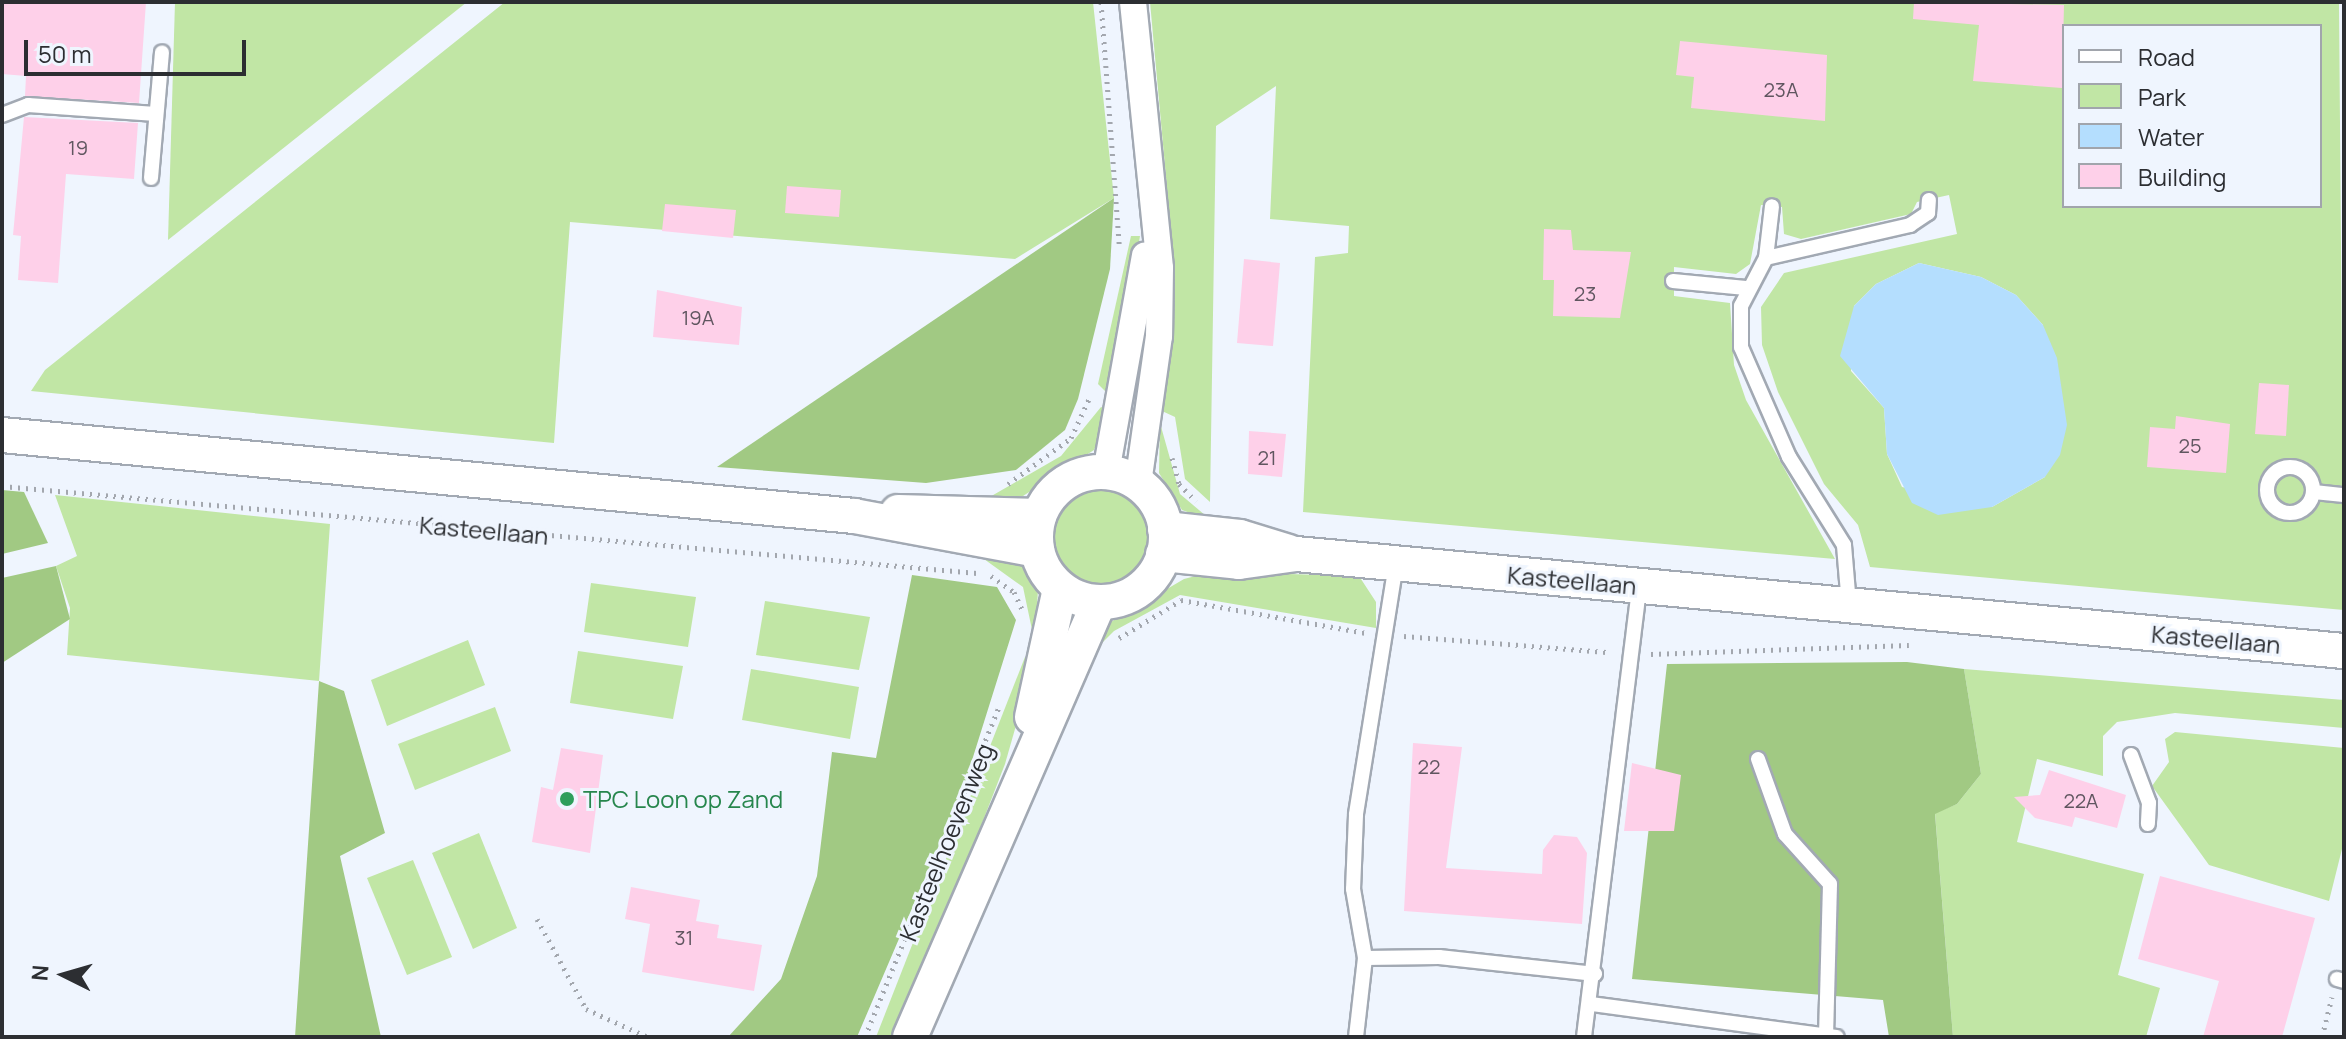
<!DOCTYPE html>
<style>
body{margin:0}
#map{position:relative;width:2346px;height:1039px;overflow:hidden;background:#eff5fe;font-family:Manrope,sans-serif}
div>[style]{position:absolute}
.green>*{inset:0;background:#c1e6a5}
.round{border-radius:50%}
.forest>*{inset:0;background:#a1c983}
.water>*{inset:0;background:#b4defe}
.building>*{inset:0;background:#fed0e9}
.path>*{height:5px;margin-top:-2.5px;transform-origin:0;background:repeating-linear-gradient(90deg,#a3a7ae 0 2px,transparent 0 8px)}
.roads{filter:drop-shadow(2px 0 #a2a9b3) drop-shadow(-2px 0 #a2a9b3) drop-shadow(0 2px #a2a9b3) drop-shadow(0 -2px #a2a9b3)}
.service>*{height:14px;margin:-7px;padding:0 7px;transform-origin:7px;border-radius:7px;background:#fff}
.service>.ring{margin:-7px;padding:0;box-sizing:content-box;background:none;border:14px solid #fff;border-radius:50%}
.minor>*{height:26px;margin:-13px;padding:0 13px;transform-origin:13px;border-radius:13px;background:#fff}
.tertiary>*{height:34px;margin:-17px;padding:0 17px;transform-origin:17px;border-radius:17px;background:#fff}
.tertiary>.ring{margin:-17px;padding:0;box-sizing:content-box;background:none;border:34px solid #fff;border-radius:50%}
.dots>*{width:22px;height:22px;translate:-50% -50%;box-sizing:border-box;border:4px solid #eff5fe;border-radius:50%}
span{translate:-50% -50%;white-space:nowrap;text-align:center;line-height:1.15;-webkit-text-stroke:6px #eff5fe;paint-order:stroke}
.number-label{font-size:20px;color:#605660}
.number-label span{-webkit-text-stroke-width:0}
.street-label{font-size:24px;color:#2c2e32}
.leisure-label{font-size:24px;color:#27864d}
.left{translate:0 -50%;text-align:left}
.frame{position:absolute;inset:0;border:4px solid #2c2e32;pointer-events:none}
.legend{position:absolute;left:2062px;top:24px;width:260px;height:184px;box-sizing:border-box;background:#eff5fe;border:2px solid #a1a5ac;margin:0;padding:10px 14px;list-style:none;font-size:24px;color:#2c2e32}
.legend li{display:flex;align-items:center;gap:16px;height:40px}
.legend b{width:40px;border:2px solid #a1a5ac}
.north{position:absolute;left:24px;top:935px;width:80px;height:80px;-webkit-text-stroke:6px #eff5fe;paint-order:stroke;rotate:275deg;font-size:22px;font-weight:700;line-height:32px;text-align:center;color:#2c2e32}
.north::after{content:'';display:block;margin:auto;width:28px;height:36px;background:#2c2e32;clip-path:polygon(50% 0,100% 100%,50% 72%,0 100%)}
.scale{position:absolute;left:24px;top:40px;width:222px;height:36px;box-sizing:border-box;border:4px solid #2c2e32;border-top:0;padding-left:10px;font-size:24px;line-height:28px;white-space:nowrap;color:#2c2e32;-webkit-text-stroke:6px #eff5fe;paint-order:stroke}
</style>
<div id="map">
<div class="green">
<div style="clip-path:polygon(175px 2px,467px 2px,168px 240px)"></div>
<div style="clip-path:polygon(505px 2px,1093px 2px,1114px 198px,1015px 259px,570px 222px,554px 443px,31px 391px,45px 370px)"></div>
<div style="clip-path:polygon(evenodd,1150px 2px,2339px 2px,2344px 610px,1870px 567px,1858px 525px,1824px 484px,1778px 392px,1762px 345px,1761px 307px,1784px 273px,1957px 234px,1949px 195px,1917px 202px,1911px 214px,1801px 239px,1784px 234px,1782px 207px,1761px 205px,1750px 264px,1736px 274px,1674px 267px,1674px 296px,1730px 303px,1734px 365px,1746px 400px,1835px 559px,1303px 512px,1315px 257px,1348px 253px,1349px 226px,1270px 219px,1276px 86px,1216px 126px,1210px 502px,1185px 479px,1175px 417px,1162px 411px,1172px 243px,1150px 2px,2064px 26px,2320px 26px,2320px 206px,2064px 206px,2064px 26px,1150px 2px,1919px 263px,1981px 277px,2016px 295px,2043px 325px,2045px 477px,1992px 507px,1902px 487px,1887px 454px,1884px 408px,1851px 371px,1854px 306px,1876px 284px,1919px 263px)"></div>
<div style="clip-path:polygon(1131px 236px,1140px 236px,1113px 399px,1098px 384px)"></div>
<div style="clip-path:polygon(1101px 407px,1111px 410px,1094px 450px,1023px 496px,981px 502px,1061px 456px)"></div>
<div style="clip-path:polygon(1160px 423px,1180px 494px,1212px 521px,1182px 510px,1159px 473px)"></div>
<div class="round" style="left:1046px;top:481px;width:112px;height:112px"></div>
<div style="clip-path:polygon(55px 495px,330px 524px,319px 681px,67px 655px,70px 608px,56px 566px,77px 556px)"></div>
<div style="clip-path:polygon(1002px 552px,1024px 566px,1038px 589px,1035px 644px,1023px 587px,977px 554px)"></div>
<div style="clip-path:polygon(1211px 572px,1359px 576px,1376px 602px,1376px 628px,1180px 595px,1114px 631px,1088px 657px,1109px 623px,1184px 579px)"></div>
<div style="clip-path:polygon(591px 583px,696px 597px,688px 647px,584px 632px)"></div>
<div style="clip-path:polygon(765px 601px,870px 617px,859px 670px,756px 655px)"></div>
<div style="clip-path:polygon(468px 640px,485px 685px,387px 726px,371px 680px)"></div>
<div style="clip-path:polygon(578px 651px,683px 666px,673px 719px,570px 703px)"></div>
<div style="clip-path:polygon(1025px 657px,1035px 659px,1005px 764px,948px 911px,893px 1037px,876px 1037px)"></div>
<div style="clip-path:polygon(751px 669px,859px 687px,850px 739px,742px 720px)"></div>
<div style="clip-path:polygon(1964px 669px,2344px 700px,2344px 728px,2175px 713px,2117px 722px,2103px 736px,2103px 776px,2037px 759px,2017px 842px,2144px 874px,2118px 975px,2160px 988px,2146px 1037px,1953px 1037px,1935px 813px,1957px 804px,1981px 774px)"></div>
<div style="clip-path:polygon(495px 707px,511px 751px,415px 790px,398px 744px)"></div>
<div style="clip-path:polygon(2175px 732px,2344px 748px,2344px 841px,2329px 901px,2209px 865px,2152px 786px,2169px 762px,2165px 739px)"></div>
<div style="clip-path:polygon(479px 833px,517px 928px,473px 949px,432px 853px)"></div>
<div style="clip-path:polygon(413px 860px,452px 957px,407px 975px,367px 878px)"></div>
</div>
<div class="forest">
<div style="clip-path:polygon(1114px 198px,1110px 269px,1078px 399px,1065px 430px,1016px 470px,926px 483px,717px 467px)"></div>
<div style="clip-path:polygon(2px 490px,24px 492px,48px 543px,2px 554px)"></div>
<div style="clip-path:polygon(56px 566px,70px 619px,2px 663px,2px 578px)"></div>
<div style="clip-path:polygon(912px 575px,997px 587px,1016px 620px,963px 789px,857px 1037px,728px 1037px,781px 979px,817px 876px,832px 752px,876px 758px)"></div>
<div style="clip-path:polygon(1907px 662px,1964px 669px,1981px 774px,1957px 804px,1935px 814px,1953px 1037px,1889px 1037px,1883px 1000px,1632px 979px,1667px 664px)"></div>
<div style="clip-path:polygon(319px 681px,344px 691px,385px 833px,340px 856px,381px 1037px,295px 1037px)"></div>
</div>
<div class="water">
<div style="clip-path:polygon(1919px 263px,1981px 277px,2016px 295px,2043px 325px,2057px 358px,2067px 425px,2060px 455px,2045px 477px,1992px 507px,1938px 515px,1912px 503px,1887px 454px,1884px 408px,1840px 356px,1854px 306px,1876px 284px)"></div>
</div>
<div class="building">
<div style="clip-path:polygon(2px 2px,146px 2px,139px 103px,25px 96px,26px 76px,2px 74px)"></div>
<div style="clip-path:polygon(1914px 2px,2064px 5px,2062px 88px,1973px 81px,1979px 25px,1913px 19px)"></div>
<div style="clip-path:polygon(1680px 41px,1827px 55px,1825px 121px,1691px 108px,1694px 77px,1676px 75px)"></div>
<div style="clip-path:polygon(24px 117px,138px 123px,134px 179px,66px 174px,58px 283px,18px 280px,21px 236px,13px 235px)"></div>
<div style="clip-path:polygon(787px 186px,841px 190px,839px 217px,785px 213px)"></div>
<div style="clip-path:polygon(665px 204px,736px 210px,733px 238px,662px 231px)"></div>
<div style="clip-path:polygon(1544px 229px,1571px 230px,1573px 250px,1631px 252px,1620px 318px,1553px 316px,1554px 280px,1543px 280px)"></div>
<div style="clip-path:polygon(1244px 259px,1280px 263px,1273px 346px,1237px 343px)"></div>
<div style="clip-path:polygon(657px 290px,742px 307px,739px 345px,653px 337px)"></div>
<div style="clip-path:polygon(2259px 383px,2289px 385px,2286px 436px,2255px 434px)"></div>
<div style="clip-path:polygon(2176px 416px,2230px 424px,2226px 473px,2147px 467px,2150px 427px,2175px 429px)"></div>
<div style="clip-path:polygon(1249px 431px,1286px 434px,1282px 477px,1248px 474px)"></div>
<div style="clip-path:polygon(1413px 743px,1462px 747px,1446px 868px,1542px 874px,1543px 850px,1554px 835px,1577px 837px,1587px 853px,1582px 924px,1404px 911px)"></div>
<div style="clip-path:polygon(561px 748px,603px 755px,590px 853px,532px 842px,541px 787px,553px 790px)"></div>
<div style="clip-path:polygon(1632px 763px,1681px 775px,1674px 831px,1624px 831px)"></div>
<div style="clip-path:polygon(2049px 770px,2126px 795px,2117px 828px,2075px 817px,2072px 827px,2035px 818px,2014px 797px,2040px 795px)"></div>
<div style="clip-path:polygon(2160px 876px,2315px 918px,2282px 1037px,2203px 1037px,2219px 981px,2138px 959px)"></div>
<div style="clip-path:polygon(631px 887px,700px 900px,696px 921px,719px 925px,717px 938px,762px 945px,754px 991px,642px 972px,650px 924px,625px 919px)"></div>
</div>
<div class="path">
<div style="left:1101px;top:2px;width:243px;rotate:85.7deg"></div>
<div style="left:1172px;top:458px;width:27px;rotate:75deg"></div>
<div style="left:1179px;top:484px;width:24px;rotate:45deg"></div>
<div style="left:1008px;top:484px;width:78px;rotate:-36.1deg"></div>
<div style="left:1071px;top:438px;width:43px;rotate:-65.2deg"></div>
<div style="left:2px;top:486px;width:979px;rotate:5.1deg"></div>
<div style="left:991px;top:576px;width:28px;rotate:35deg"></div>
<div style="left:1014px;top:592px;width:21px;rotate:65deg"></div>
<div style="left:1404px;top:636px;width:206px;rotate:4.5deg"></div>
<div style="left:1119px;top:638px;width:73px;rotate:-31.5deg"></div>
<div style="left:1181px;top:600px;width:188px;rotate:10.1deg"></div>
<div style="left:1651px;top:654px;width:258px;rotate:-2deg"></div>
<div style="left:537px;top:919px;width:102px;rotate:61.4deg"></div>
<div style="left:586px;top:1009px;width:68px;rotate:24.3deg"></div>
<div style="left:865px;top:1037px;width:358px;rotate:-67.9deg"></div>
<div style="left:2322px;top:1037px;width:41px;rotate:-76deg"></div>
</div>
<div class="roads">
<div class="service">
<div style="left:2px;top:115px;width:28px;rotate:-21deg"></div>
<div style="left:28px;top:105px;width:128px;rotate:4deg"></div>
<div style="left:151px;top:178px;width:126px;rotate:-85deg"></div>
<div style="left:1766px;top:258px;width:52px;rotate:-83.4deg"></div>
<div style="left:1673px;top:281px;width:73px;rotate:5.5deg"></div>
<div class="ring" style="left:2267px;top:467px;width:32px;height:32px"></div>
<div style="left:2314px;top:492px;width:30px;rotate:6deg"></div>
<div style="left:1396px;top:564px;width:254px;rotate:99.1deg"></div>
<div style="left:1356px;top:815px;width:74px;rotate:92.3deg"></div>
<div style="left:1353px;top:889px;width:70px;rotate:80.1deg"></div>
<div style="left:1365px;top:958px;width:74px;rotate:-0.8deg"></div>
<div style="left:1439px;top:957px;width:157px;rotate:6.2deg"></div>
<div style="left:1849px;top:605px;width:60px;rotate:-94.8deg"></div>
<div style="left:1844px;top:545px;width:104px;rotate:-122deg"></div>
<div style="left:1789px;top:457px;width:120px;rotate:-113.6deg"></div>
<div style="left:1741px;top:347px;width:41px;rotate:-90deg"></div>
<div style="left:1741px;top:306px;width:54px;rotate:-62.5deg"></div>
<div style="left:1766px;top:258px;width:148px;rotate:-12.9deg"></div>
<div style="left:1910px;top:225px;width:22px;rotate:-34deg"></div>
<div style="left:1928px;top:213px;width:13px;rotate:-86deg"></div>
<div style="left:2131px;top:755px;width:51px;rotate:69.4deg"></div>
<div style="left:2149px;top:803px;width:21px;rotate:93deg"></div>
<div style="left:1758px;top:759px;width:80px;rotate:70.2deg"></div>
<div style="left:1785px;top:834px;width:67px;rotate:48deg"></div>
<div style="left:1830px;top:884px;width:151px;rotate:91.5deg"></div>
<div style="left:2337px;top:979px;width:7px;rotate:16deg"></div>
<div style="left:1592px;top:1004px;width:247px;rotate:7.7deg"></div>
<div style="left:1356px;top:1037px;width:80px;rotate:-83.5deg"></div>
<div style="left:1584px;top:1037px;width:454px;rotate:-83deg"></div>
</div>
<div class="minor">
<div style="left:1133px;top:2px;width:267px;rotate:84.2deg"></div>
<div style="left:1160px;top:268px;width:68px;rotate:90.8deg"></div>
<div style="left:1159px;top:336px;width:149px;rotate:98.1deg"></div>
<div style="left:1106px;top:472px;width:220px;rotate:-79.8deg"></div>
</div>
<div class="tertiary">
<div style="left:2px;top:435px;width:856px;rotate:5.43deg"></div>
<div style="left:854px;top:516px;width:186px;rotate:10.5deg"></div>
<div class="ring" style="left:1036px;top:472px;width:96px;height:96px"></div>
<div style="left:898px;top:512px;width:141px;rotate:1.6deg"></div>
<div style="left:1165px;top:529px;width:75px;rotate:6.1deg"></div>
<div style="left:1240px;top:537px;width:51px;rotate:17deg"></div>
<div style="left:1163px;top:554px;width:76px;rotate:6deg"></div>
<div style="left:1239px;top:562px;width:58px;rotate:-8deg"></div>
<div style="left:1296px;top:554px;width:1052px;rotate:5.29deg"></div>
<div style="left:1032px;top:717px;width:131px;rotate:-77.7deg"></div>
<div style="left:910px;top:1037px;width:473px;rotate:-66.5deg"></div>
</div>
</div>
<div class="dots">
<div style="left:567px;top:799px;background:#2e9e5b"></div>
</div>
<div class="number-label">
<span style="left:1781px;top:89px">23A</span>
<span style="left:78px;top:147px">19</span>
<span style="left:1585px;top:293px">23</span>
<span style="left:698px;top:317px">19A</span>
<span style="left:2190px;top:445px">25</span>
<span style="left:1267px;top:457px">21</span>
<span style="left:1429px;top:766px">22</span>
<span style="left:2081px;top:800px">22A</span>
<span style="left:684px;top:937px">31</span>
</div>
<div class="street-label">
<span style="left:484px;top:530px;rotate:5deg">Kasteellaan</span>
<span style="left:1572px;top:580px;rotate:5deg">Kasteellaan</span>
<span style="left:2216px;top:639px;rotate:5deg">Kasteellaan</span>
<span style="left:946px;top:842px;rotate:-68deg">Kasteelhoevenweg</span>
</div>
<div class="leisure-label">
<span class="left" style="left:583px;top:799px">TPC Loon op Zand</span>
</div>
<div class="frame"></div>
<ul class="legend">
<li><b style="height:10px;background:#fff"></b>Road</li>
<li><b style="height:22px;background:#c1e6a5"></b>Park</li>
<li><b style="height:22px;background:#b4defe"></b>Water</li>
<li><b style="height:22px;background:#fed0e9"></b>Building</li>
</ul>
<div class="north">N</div>
<div class="scale">50 m</div>
</div>
